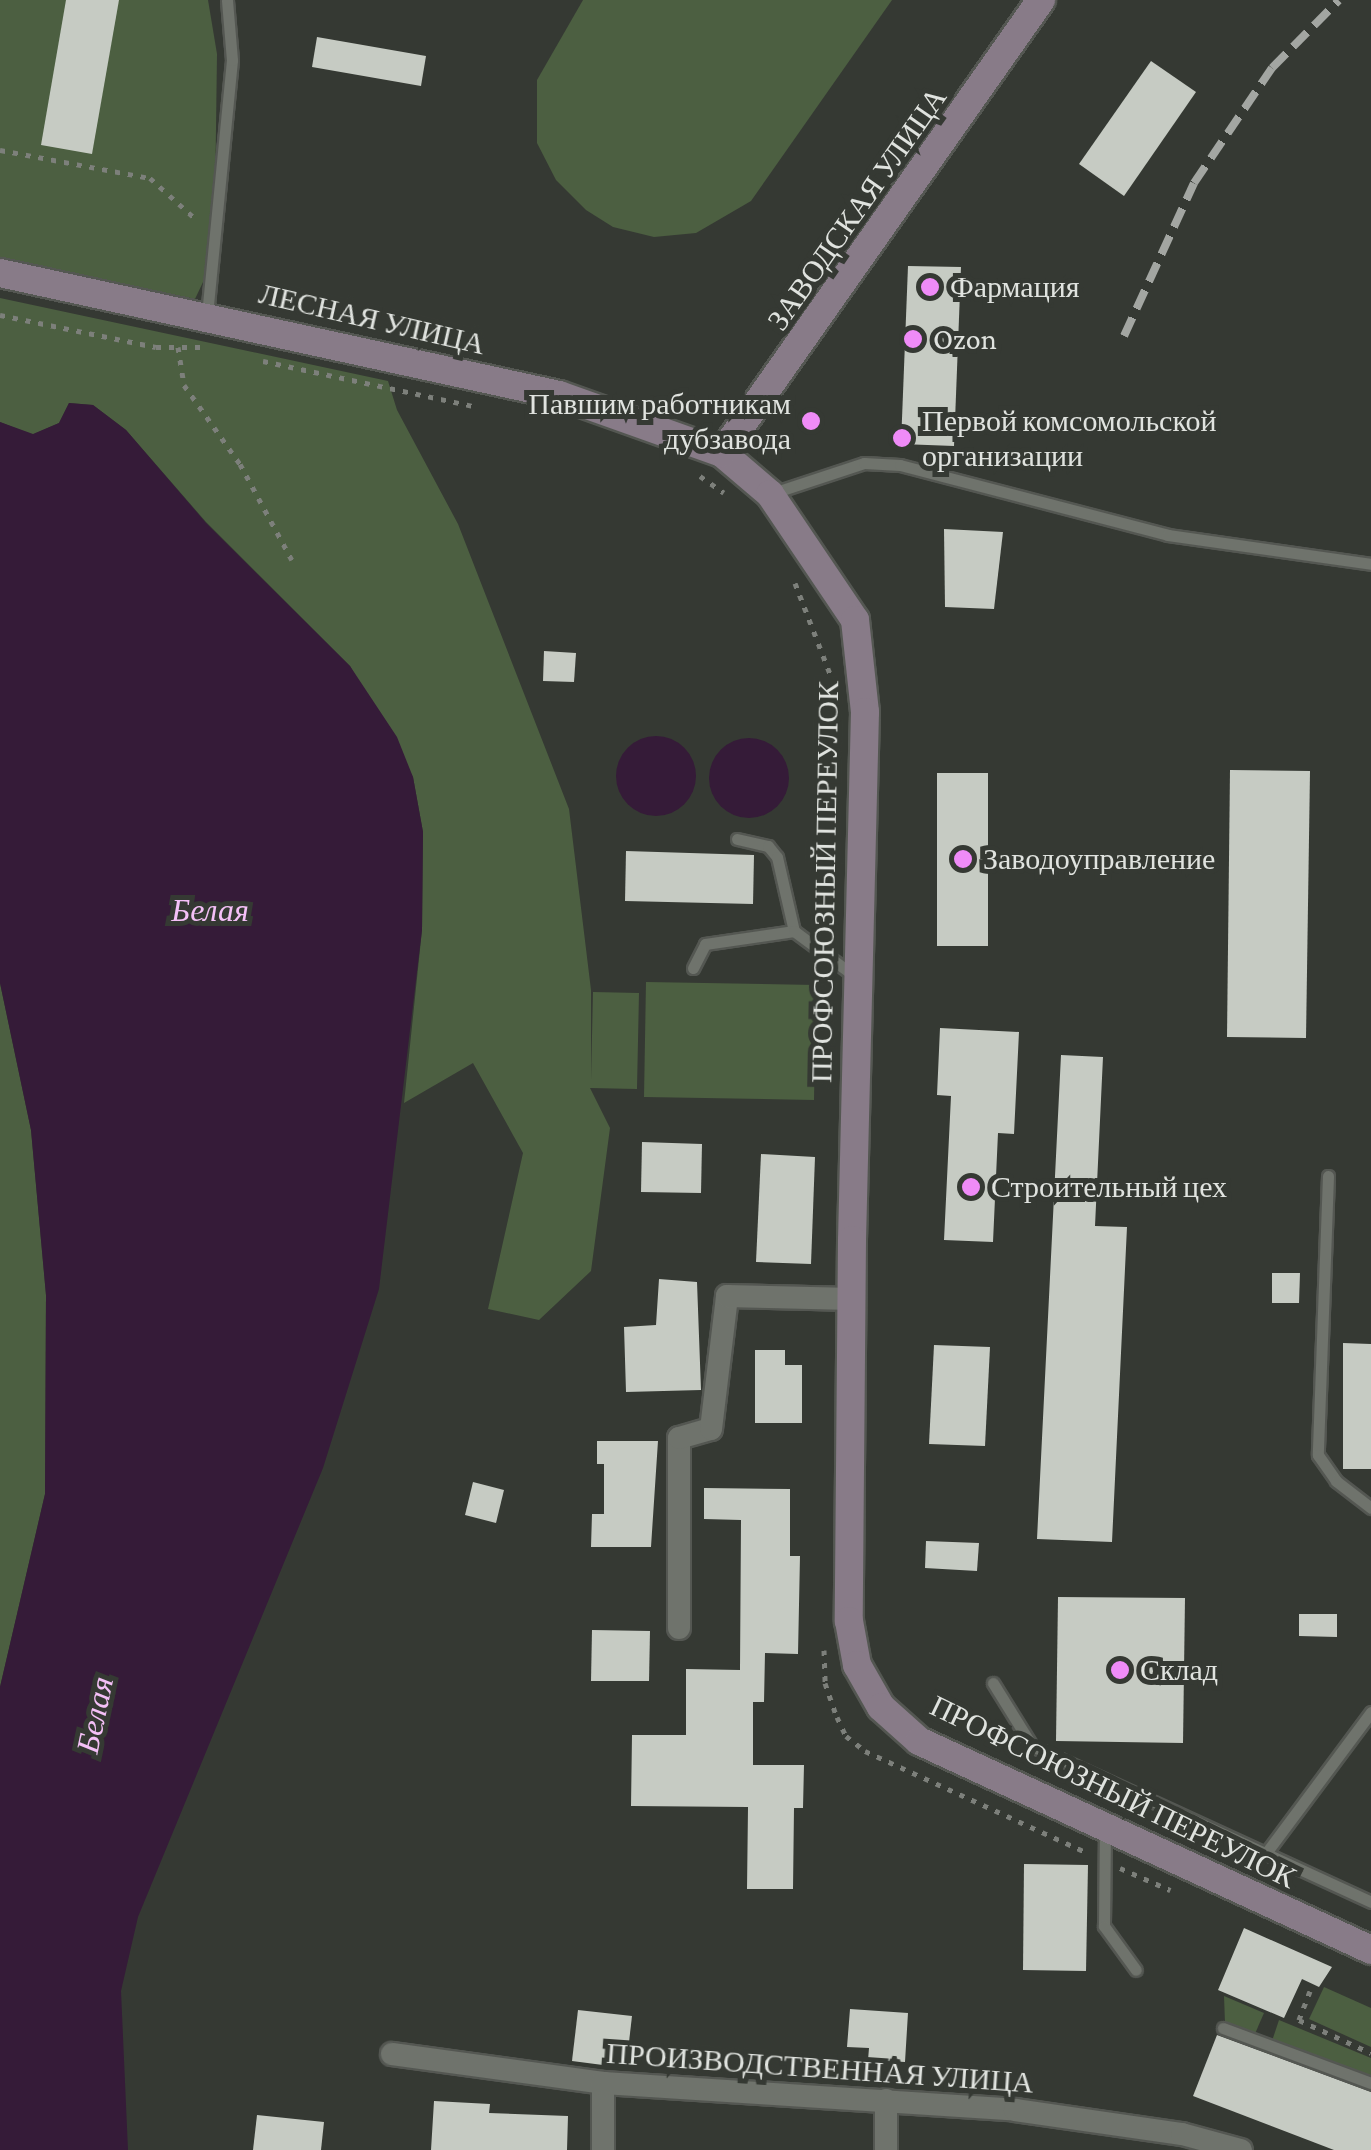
<!DOCTYPE html>
<meta charset="utf-8">
<style>
body{margin:0}
#map{position:relative;width:1371px;height:2150px;overflow:hidden;background:#353933;font-family:"Crimson Pro",serif}
div>[style]{position:absolute}
.green>*{inset:0;background:#4c5f41}
.water>*{inset:0;background:#351b38}
.round{border-radius:50%}
.building>*{inset:0;background:#c6cbc3}
.path>*{height:5px;margin-top:-2.5px;transform-origin:0;background:repeating-linear-gradient(90deg,#7d807b 0 5px,transparent 0 13px)}
.roads{filter:drop-shadow(2px 0 #545752) drop-shadow(-2px 0 #545752) drop-shadow(0 2px #545752) drop-shadow(0 -2px #545752)}
.service>*{height:11px;margin:-5.5px;padding:0 5.5px;transform-origin:5.5px;border-radius:5.5px;background:#6f736c}
.minor>*{height:22px;margin:-11px;padding:0 11px;transform-origin:11px;border-radius:11px;background:#6f736c}
.secondary>*{height:28px;margin:-14px;padding:0 14px;transform-origin:14px;border-radius:14px;background:#887b88}
.rail>*{height:8px;margin-top:-4px;transform-origin:0;background:repeating-linear-gradient(90deg,#a3a6a2 0 20px,transparent 0 30px)}
.dots>*{width:28px;height:28px;translate:-50% -50%;box-sizing:border-box;border:5px solid #353933;border-radius:50%}
span{translate:-50% -50%;white-space:nowrap;text-align:center;line-height:1.15;-webkit-text-stroke:10px #353933;paint-order:stroke}
.street-label{font-size:30px;color:#e0e3df}
.poi-label{font-size:30px;color:#e0e3df}
.left{translate:0 -50%;text-align:left}
.right{translate:-100% -50%;text-align:right}
.water-label{font-size:32px;color:#f4c0f7;font-style:italic}
</style>
<div id="map">
<div class="green">
<div style="clip-path:polygon(0 0,208px 0,217px 54px,215px 202px,213px 261px,195px 299px,0 258px)"></div>
<div style="clip-path:polygon(583px 0,892px 0,751px 201px,696px 233px,654px 237px,613px 227px,586px 210px,556px 180px,537px 143px,537px 80px)"></div>
<div style="clip-path:polygon(0 298px,388px 381px,397px 410px,458px 524px,569px 809px,591px 990px,591px 1080px,593px 992px,639px 993px,637px 1089px,590px 1088px,610px 1128px,591px 1271px,539px 1320px,488px 1309px,523px 1153px,473px 1063px,404px 1103px,422px 930px,423px 832px,413px 777px,350px 666px,206px 522px,126px 430px,93px 405px,69px 403px,59px 423px,32px 435px,0 422px)"></div>
<div style="clip-path:polygon(646px 982px,816px 985px,814px 1100px,644px 1097px)"></div>
<div style="clip-path:polygon(0 983px,31px 1130px,46px 1295px,45px 1494px,0 1687px)"></div>
<div style="clip-path:polygon(1324px 1987px,1371px 2008px,1371px 2047px,1309px 2019px)"></div>
<div style="clip-path:polygon(1224px 1996px,1264px 2013px,1254px 2036px,1225px 2023px)"></div>
<div style="clip-path:polygon(1279px 2020px,1371px 2058px,1371px 2079px,1272px 2041px)"></div>
</div>
<div class="water">
<div style="clip-path:polygon(69px 403px,93px 405px,126px 430px,206px 523px,350px 666px,397px 737px,413px 777px,423px 832px,422px 930px,379px 1289px,323px 1468px,138px 1917px,121px 1991px,128px 2150px,0 2150px,0 1687px,45px 1494px,46px 1295px,31px 1130px,0 983px,0 422px,33px 434px,59px 423px)"></div>
<div class="round" style="left:616px;top:736px;width:80px;height:80px"></div>
<div class="round" style="left:709px;top:738px;width:80px;height:80px"></div>
</div>
<div class="building">
<div style="clip-path:polygon(66px 0,119px 0,92px 154px,41px 145px)"></div>
<div style="clip-path:polygon(317px 37px,426px 56px,421px 86px,312px 67px)"></div>
<div style="clip-path:polygon(1151px 61px,1196px 92px,1124px 196px,1079px 164px)"></div>
<div style="clip-path:polygon(908px 266px,961px 267px,954px 446px,901px 444px)"></div>
<div style="clip-path:polygon(944px 529px,1003px 532px,994px 609px,945px 607px)"></div>
<div style="clip-path:polygon(544px 651px,576px 653px,574px 682px,543px 681px)"></div>
<div style="clip-path:polygon(1230px 770px,1310px 771px,1306px 1038px,1227px 1037px)"></div>
<div style="clip-path:polygon(937px 773px,988px 773px,988px 946px,937px 946px)"></div>
<div style="clip-path:polygon(626px 851px,754px 855px,753px 904px,625px 901px)"></div>
<div style="clip-path:polygon(940px 1028px,1019px 1032px,1014px 1134px,998px 1133px,993px 1242px,944px 1240px,951px 1096px,937px 1095px)"></div>
<div style="clip-path:polygon(1061px 1055px,1103px 1057px,1095px 1226px,1127px 1227px,1112px 1542px,1037px 1539px)"></div>
<div style="clip-path:polygon(642px 1142px,702px 1144px,701px 1193px,641px 1192px)"></div>
<div style="clip-path:polygon(761px 1154px,815px 1157px,811px 1264px,756px 1262px)"></div>
<div style="clip-path:polygon(1272px 1273px,1300px 1273px,1299px 1303px,1272px 1303px)"></div>
<div style="clip-path:polygon(659px 1279px,697px 1282px,701px 1390px,626px 1392px,624px 1327px,656px 1325px)"></div>
<div style="clip-path:polygon(1343px 1343px,1371px 1344px,1371px 1469px,1343px 1469px)"></div>
<div style="clip-path:polygon(934px 1345px,990px 1347px,985px 1446px,929px 1444px)"></div>
<div style="clip-path:polygon(755px 1350px,785px 1350px,785px 1365px,802px 1365px,802px 1423px,755px 1423px)"></div>
<div style="clip-path:polygon(597px 1441px,658px 1441px,651px 1547px,591px 1547px,592px 1514px,604px 1514px,604px 1464px,597px 1464px)"></div>
<div style="clip-path:polygon(473px 1482px,504px 1490px,496px 1523px,465px 1515px)"></div>
<div style="clip-path:polygon(704px 1488px,790px 1489px,790px 1556px,800px 1556px,798px 1654px,765px 1653px,764px 1702px,753px 1702px,753px 1765px,804px 1765px,803px 1808px,794px 1808px,793px 1889px,747px 1889px,748px 1807px,631px 1806px,632px 1735px,686px 1735px,686px 1669px,740px 1670px,741px 1520px,704px 1519px)"></div>
<div style="clip-path:polygon(926px 1541px,979px 1543px,977px 1571px,925px 1568px)"></div>
<div style="clip-path:polygon(1058px 1597px,1185px 1598px,1183px 1743px,1056px 1741px)"></div>
<div style="clip-path:polygon(1299px 1614px,1337px 1614px,1337px 1637px,1299px 1636px)"></div>
<div style="clip-path:polygon(592px 1630px,650px 1631px,649px 1681px,591px 1681px)"></div>
<div style="clip-path:polygon(1024px 1864px,1088px 1865px,1086px 1971px,1023px 1970px)"></div>
<div style="clip-path:polygon(1244px 1928px,1332px 1967px,1319px 1987px,1302px 1979px,1284px 2018px,1218px 1990px)"></div>
<div style="clip-path:polygon(850px 2009px,908px 2013px,905px 2062px,868px 2060px,869px 2048px,847px 2047px)"></div>
<div style="clip-path:polygon(578px 2010px,632px 2016px,626px 2068px,572px 2061px)"></div>
<div style="clip-path:polygon(1217px 2035px,1371px 2092px,1371px 2150px,1334px 2150px,1193px 2096px)"></div>
<div style="clip-path:polygon(434px 2101px,490px 2104px,489px 2113px,568px 2116px,567px 2150px,431px 2150px)"></div>
<div style="clip-path:polygon(257px 2115px,324px 2122px,321px 2150px,253px 2150px)"></div>
</div>
<div class="path">
<div style="left:0;top:150px;width:153px;rotate:10.6deg"></div>
<div style="left:150px;top:178px;width:64px;rotate:41.9deg"></div>
<div style="left:0;top:315px;width:159px;rotate:11.6deg"></div>
<div style="left:156px;top:347px;width:48px"></div>
<div style="left:178px;top:347px;width:38px;rotate:81deg"></div>
<div style="left:184px;top:385px;width:97px;rotate:54.7deg"></div>
<div style="left:240px;top:464px;width:109px;rotate:61.6deg"></div>
<div style="left:263px;top:361px;width:219px;rotate:12.1deg"></div>
<div style="left:700px;top:476px;width:29px;rotate:35deg"></div>
<div style="left:795px;top:583px;width:103px;rotate:68.9deg"></div>
<div style="left:834px;top:784px;width:84px;rotate:-90deg"></div>
<div style="left:824px;top:1650px;width:33px;rotate:88deg"></div>
<div style="left:825px;top:1683px;width:36px;rotate:71deg"></div>
<div style="left:837px;top:1717px;width:21px;rotate:65deg"></div>
<div style="left:846px;top:1736px;width:24px;rotate:38deg"></div>
<div style="left:865px;top:1751px;width:245px;rotate:24.6deg"></div>
<div style="left:1120px;top:1868px;width:55px;rotate:23.7deg"></div>
<div style="left:1310px;top:1991px;width:31px;rotate:111deg"></div>
<div style="left:1299px;top:2020px;width:79px;rotate:24.6deg"></div>
</div>
<div class="roads">
<div class="service">
<div style="left:207px;top:315px;width:256px;rotate:-84.4deg"></div>
<div style="left:232px;top:60px;width:60px;rotate:-94.8deg"></div>
<div style="left:770px;top:494px;width:99px;rotate:-18.3deg"></div>
<div style="left:864px;top:463px;width:36px;rotate:3deg"></div>
<div style="left:900px;top:465px;width:277px;rotate:14.6deg"></div>
<div style="left:1168px;top:535px;width:205px;rotate:8.1deg"></div>
<div style="left:737px;top:839px;width:32px;rotate:13deg"></div>
<div style="left:768px;top:846px;width:14px;rotate:51deg"></div>
<div style="left:777px;top:857px;width:76px;rotate:77.1deg"></div>
<div style="left:693px;top:968px;width:27px;rotate:-63deg"></div>
<div style="left:705px;top:944px;width:90px;rotate:-8.3deg"></div>
<div style="left:794px;top:931px;width:79px;rotate:36.7deg"></div>
<div style="left:1328px;top:1176px;width:279px;rotate:92.1deg"></div>
<div style="left:1318px;top:1455px;width:32px;rotate:55deg"></div>
<div style="left:1336px;top:1481px;width:44px;rotate:37.6deg"></div>
<div style="left:993px;top:1683px;width:74px;rotate:58.2deg"></div>
<div style="left:1032px;top:1746px;width:373px;rotate:24.7deg"></div>
<div style="left:1105px;top:1829px;width:97px;rotate:90.6deg"></div>
<div style="left:1104px;top:1926px;width:54px;rotate:54deg"></div>
<div style="left:1266px;top:1853px;width:176px;rotate:-53.3deg"></div>
<div style="left:1223px;top:2028px;width:158px;rotate:20.4deg"></div>
</div>
<div class="minor">
<div style="left:679px;top:1628px;width:190px;rotate:-90deg"></div>
<div style="left:679px;top:1438px;width:33px;rotate:-16deg"></div>
<div style="left:711px;top:1429px;width:134px;rotate:-83.1deg"></div>
<div style="left:727px;top:1296px;width:125px;rotate:1.4deg"></div>
<div style="left:392px;top:2054px;width:213px;rotate:7.8deg"></div>
<div style="left:603px;top:2083px;width:413px;rotate:3.7deg"></div>
<div style="left:1015px;top:2110px;width:169px;rotate:8.2deg"></div>
<div style="left:1182px;top:2134px;width:61px;rotate:15.2deg"></div>
<div style="left:603px;top:2083px;width:67px;rotate:90deg"></div>
<div style="left:886px;top:2100px;width:50px;rotate:90deg"></div>
</div>
<div class="secondary">
<div style="left:0;top:273px;width:572px;rotate:12.31deg"></div>
<div style="left:559px;top:395px;width:173px;rotate:19.6deg"></div>
<div style="left:722px;top:453px;width:63px;rotate:40.5deg"></div>
<div style="left:770px;top:494px;width:152px;rotate:56deg"></div>
<div style="left:855px;top:620px;width:93px;rotate:83.8deg"></div>
<div style="left:865px;top:712px;width:528px;rotate:91.41deg"></div>
<div style="left:852px;top:1240px;width:381px;rotate:90.5deg"></div>
<div style="left:849px;top:1621px;width:45px;rotate:79.7deg"></div>
<div style="left:857px;top:1665px;width:48px;rotate:60.3deg"></div>
<div style="left:881px;top:1707px;width:51px;rotate:41.8deg"></div>
<div style="left:919px;top:1741px;width:498px;rotate:24.8deg"></div>
<div style="left:722px;top:453px;width:554px;rotate:-54.85deg"></div>
</div>
</div>
<div class="rail">
<div style="left:1124px;top:336px;width:168px;rotate:-65.4deg"></div>
<div style="left:1194px;top:183px;width:139px;rotate:-55.9deg"></div>
<div style="left:1272px;top:68px;width:95px;rotate:-45.4deg"></div>
</div>
<div class="dots">
<div style="left:930px;top:287px;background:#ef8bf7"></div>
<div style="left:913px;top:339px;background:#ef8bf7"></div>
<div style="left:811px;top:421px;background:#ef8bf7"></div>
<div style="left:902px;top:438px;background:#ef8bf7"></div>
<div style="left:963px;top:859px;background:#ef8bf7"></div>
<div style="left:971px;top:1187px;background:#ef8bf7"></div>
<div style="left:1120px;top:1670px;background:#ef8bf7"></div>
</div>
<div class="street-label">
<span style="left:857px;top:209px;rotate:-55deg">ЗАВОДСКАЯ УЛИЦА</span>
<span style="left:372px;top:319px;rotate:13deg">ЛЕСНАЯ УЛИЦА</span>
<span style="left:825px;top:882px;rotate:-89deg">ПРОФСОЮЗНЫЙ ПЕРЕУЛОК</span>
<span style="left:1113px;top:1792px;rotate:26deg">ПРОФСОЮЗНЫЙ ПЕРЕУЛОК</span>
<span style="left:820px;top:2068px;rotate:4deg">ПРОИЗВОДСТВЕННАЯ УЛИЦА</span>
</div>
<div class="poi-label">
<span class="left" style="left:950px;top:287px">Фармация</span>
<span class="left" style="left:933px;top:339px">Ozon</span>
<span class="right" style="left:791px;top:421px">Павшим работникам<br>дубзавода</span>
<span class="left" style="left:922px;top:438px">Первой комсомольской<br>организации</span>
<span class="left" style="left:983px;top:859px">Заводоуправление</span>
<span class="left" style="left:991px;top:1187px">Строительный цех</span>
<span class="left" style="left:1140px;top:1670px">Склад</span>
</div>
<div class="water-label">
<span style="left:210px;top:910px">Белая</span>
<span style="left:95px;top:1715px;rotate:-78deg">Белая</span>
</div>
</div>
